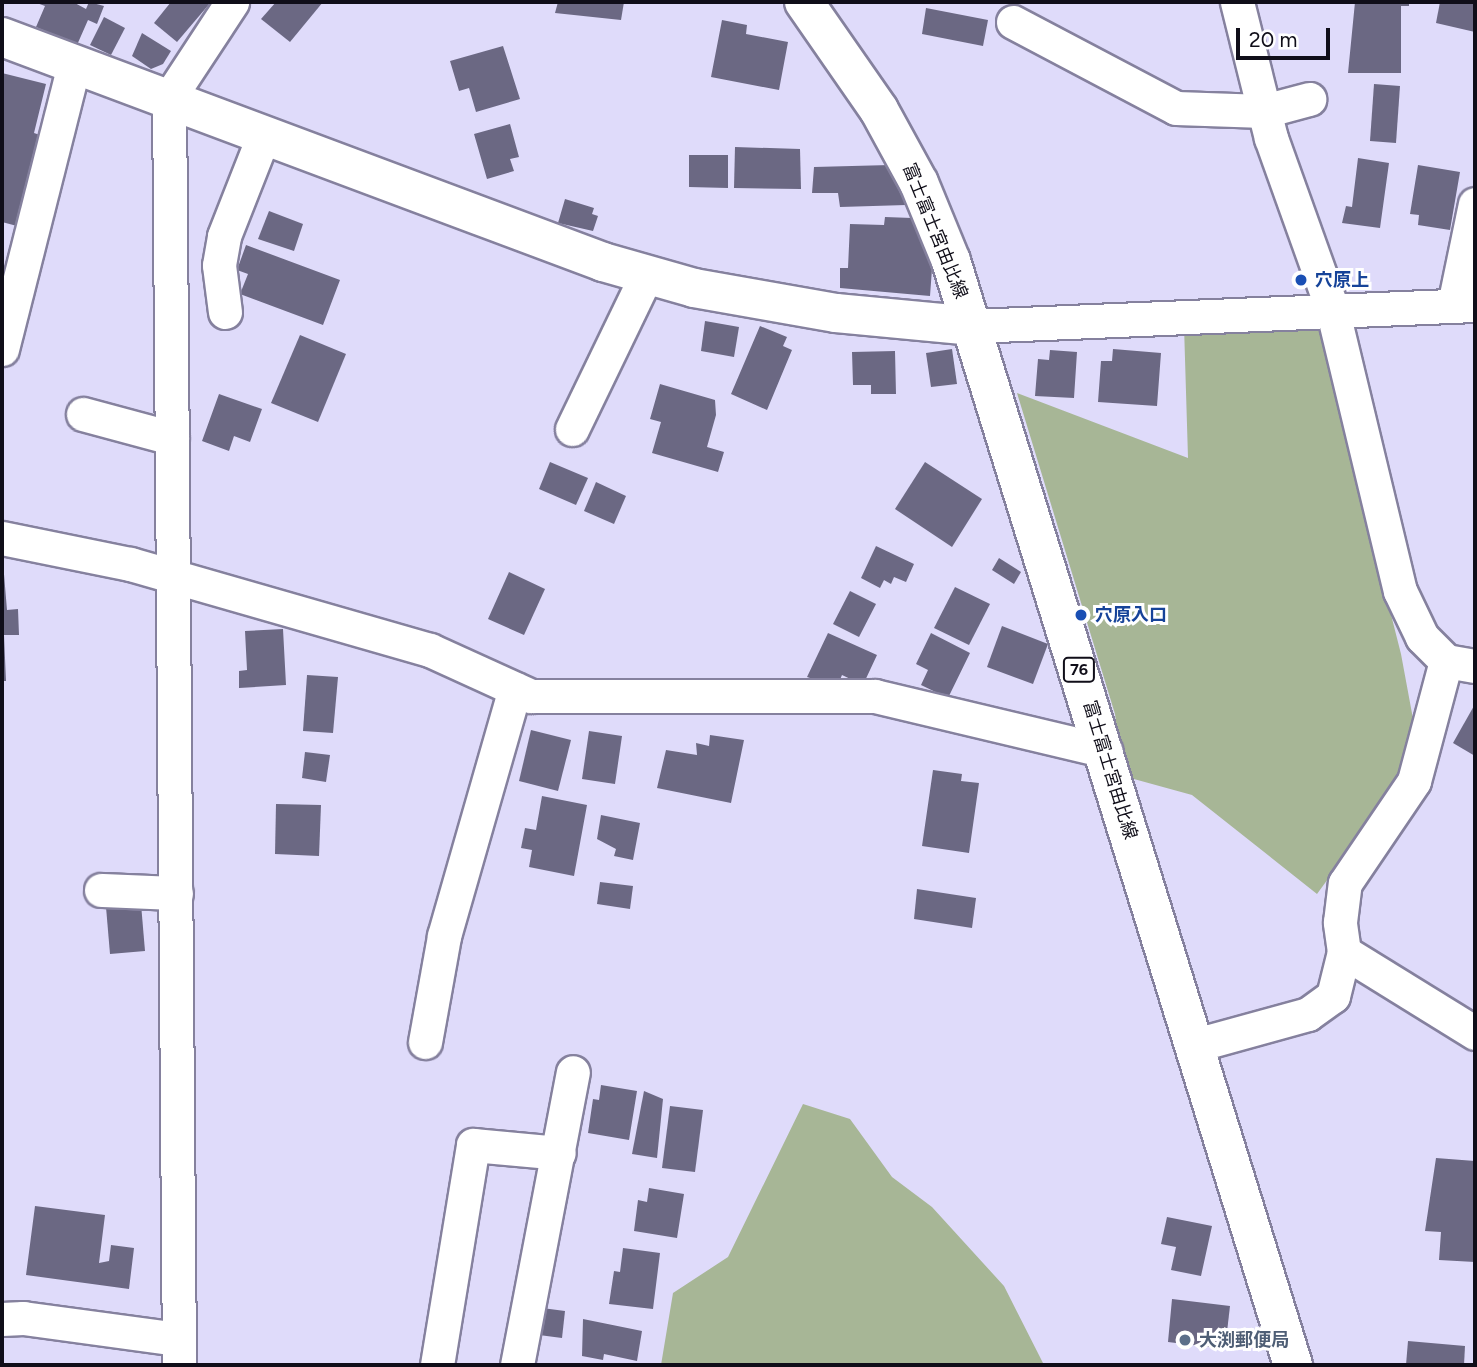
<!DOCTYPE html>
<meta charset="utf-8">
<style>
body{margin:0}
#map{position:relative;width:1477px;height:1367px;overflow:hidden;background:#dfdbfa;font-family:Figtree,"Noto Sans JP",sans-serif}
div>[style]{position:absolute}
.forest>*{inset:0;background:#a7b696}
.building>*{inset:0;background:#6b6883}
.roads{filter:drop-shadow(2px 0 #85819e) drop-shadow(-2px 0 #85819e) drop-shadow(0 2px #85819e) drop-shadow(0 -2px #85819e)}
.street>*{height:33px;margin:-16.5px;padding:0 16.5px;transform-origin:16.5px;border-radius:16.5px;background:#fff}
.secondary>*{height:38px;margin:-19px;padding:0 19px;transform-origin:19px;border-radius:19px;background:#fff}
.primary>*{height:38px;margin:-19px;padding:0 19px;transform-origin:19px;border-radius:19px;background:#fff}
.dots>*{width:19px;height:19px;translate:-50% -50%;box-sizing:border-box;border:4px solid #fff;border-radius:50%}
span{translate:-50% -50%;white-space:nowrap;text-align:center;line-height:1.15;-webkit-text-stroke:6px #fff;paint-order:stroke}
.shield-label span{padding:2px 5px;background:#fff;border:2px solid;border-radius:5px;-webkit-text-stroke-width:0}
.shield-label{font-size:16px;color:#100e19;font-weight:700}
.street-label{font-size:18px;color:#100e19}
.transit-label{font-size:18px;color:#164399;font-weight:700}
.left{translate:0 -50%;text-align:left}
.service-label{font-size:18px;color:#4e5e75;font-weight:700}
.frame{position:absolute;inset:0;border:4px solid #100e19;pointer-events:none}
.scale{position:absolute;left:1236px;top:28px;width:94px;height:32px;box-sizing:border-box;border:4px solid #100e19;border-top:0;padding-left:9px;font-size:21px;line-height:24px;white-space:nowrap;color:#100e19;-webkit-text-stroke:5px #fff;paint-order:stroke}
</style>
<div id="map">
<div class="forest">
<div style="clip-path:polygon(1184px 326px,1318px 326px,1401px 654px,1416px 735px,1392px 791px,1317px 894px,1192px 795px,1123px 776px,1115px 714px,1017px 393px,1188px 458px)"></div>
<div style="clip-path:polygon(803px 1104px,850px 1119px,892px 1177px,932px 1207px,1004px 1286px,1044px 1365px,661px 1365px,673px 1293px,728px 1257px)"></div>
</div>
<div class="building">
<div style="clip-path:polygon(34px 2px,73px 2px,86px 9px,89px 2px,104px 6px,97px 24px,88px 20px,77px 45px,36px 27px,45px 6px)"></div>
<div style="clip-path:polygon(171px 2px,211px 2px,177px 42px,154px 23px)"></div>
<div style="clip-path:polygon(276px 2px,323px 2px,290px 42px,261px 19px)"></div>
<div style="clip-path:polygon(558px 2px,624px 2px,621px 20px,555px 13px)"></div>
<div style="clip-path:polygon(1355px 2px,1409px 2px,1409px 6px,1401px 6px,1401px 73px,1348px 73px)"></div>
<div style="clip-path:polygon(1440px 2px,1475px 2px,1475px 32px,1436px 23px)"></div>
<div style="clip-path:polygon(926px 8px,988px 20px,983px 46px,922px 34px)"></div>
<div style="clip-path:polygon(104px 17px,125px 28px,111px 55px,90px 45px)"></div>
<div style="clip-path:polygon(722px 20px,747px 25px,746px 34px,788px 42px,779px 90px,711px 77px)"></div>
<div style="clip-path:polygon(142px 33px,171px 51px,163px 64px,151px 69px,132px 56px)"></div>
<div style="clip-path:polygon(503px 46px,520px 99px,476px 112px,469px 88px,459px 91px,450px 61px)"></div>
<div style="clip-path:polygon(2px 73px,46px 84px,34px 133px,40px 135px,17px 226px,2px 222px)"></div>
<div style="clip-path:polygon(1374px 84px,1400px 86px,1396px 143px,1370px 141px)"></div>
<div style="clip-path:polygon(510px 124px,519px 157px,510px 159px,514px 171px,487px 179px,474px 134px)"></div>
<div style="clip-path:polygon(735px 147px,800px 149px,801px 189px,734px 188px)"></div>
<div style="clip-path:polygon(689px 155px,728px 155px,728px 188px,689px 187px)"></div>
<div style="clip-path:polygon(1358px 158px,1389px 163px,1380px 228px,1342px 223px,1346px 206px,1352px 207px)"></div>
<div style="clip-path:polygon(890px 165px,906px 205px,840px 207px,838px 193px,812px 193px,814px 167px)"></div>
<div style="clip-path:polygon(1418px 165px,1460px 172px,1450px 230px,1418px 225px,1419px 215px,1410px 214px)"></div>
<div style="clip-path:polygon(565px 199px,594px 208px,592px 214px,598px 216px,593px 231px,558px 223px)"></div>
<div style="clip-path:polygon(269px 211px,303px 224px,294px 251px,258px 239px)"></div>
<div style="clip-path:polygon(885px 217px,912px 218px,932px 269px,930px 296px,840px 288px,840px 268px,848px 268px,850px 224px,884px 225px)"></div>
<div style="clip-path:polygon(246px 245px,340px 280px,323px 325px,240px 294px,248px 274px,237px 270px)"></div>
<div style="clip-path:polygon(705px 321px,739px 327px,734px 357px,701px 351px)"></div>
<div style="clip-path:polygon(760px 326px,787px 337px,783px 346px,792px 350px,767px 410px,731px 394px)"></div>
<div style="clip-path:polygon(300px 335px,346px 354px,318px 422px,271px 403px)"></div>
<div style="clip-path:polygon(952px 349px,957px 384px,931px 387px,926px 353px)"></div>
<div style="clip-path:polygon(1113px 349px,1161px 353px,1157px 406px,1098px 402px,1101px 361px,1112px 361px)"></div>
<div style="clip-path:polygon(1050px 350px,1077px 352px,1074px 398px,1035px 396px,1038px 359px,1049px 360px)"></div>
<div style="clip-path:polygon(895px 351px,896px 394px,871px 394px,871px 385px,853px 385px,852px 352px)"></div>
<div style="clip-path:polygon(660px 384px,715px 400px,716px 415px,707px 447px,724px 452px,718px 472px,652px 453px,661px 422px,650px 419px)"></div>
<div style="clip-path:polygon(219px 394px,262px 409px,250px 442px,234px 436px,229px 451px,202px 441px)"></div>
<div style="clip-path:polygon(550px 462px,588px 478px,576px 505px,539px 489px)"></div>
<div style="clip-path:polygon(925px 462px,982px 499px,952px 547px,895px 509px)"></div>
<div style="clip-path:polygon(596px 482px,626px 496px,614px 524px,584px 511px)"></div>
<div style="clip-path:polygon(876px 546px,914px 564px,906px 582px,894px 577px,891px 584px,884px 580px,880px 588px,861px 578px)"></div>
<div style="clip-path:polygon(2px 550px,7px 610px,18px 609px,19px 635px,4px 635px,6px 681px,2px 681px)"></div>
<div style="clip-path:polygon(999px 558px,1021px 572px,1014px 584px,992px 570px)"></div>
<div style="clip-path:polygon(509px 572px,545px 589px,524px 635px,488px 619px)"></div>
<div style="clip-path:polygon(955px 587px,990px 604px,969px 645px,934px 628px)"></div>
<div style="clip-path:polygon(850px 591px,876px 604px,859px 637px,833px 624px)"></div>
<div style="clip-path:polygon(1002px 626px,1048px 644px,1033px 684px,987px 667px)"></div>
<div style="clip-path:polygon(283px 629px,286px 685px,239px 688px,239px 671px,247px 670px,245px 631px)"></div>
<div style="clip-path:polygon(828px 633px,877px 655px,863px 685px,842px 675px,837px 687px,807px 677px)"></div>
<div style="clip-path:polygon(931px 633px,970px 653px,948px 698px,921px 685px,928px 670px,916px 664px)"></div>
<div style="clip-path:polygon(307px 675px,338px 677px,333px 733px,303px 731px)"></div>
<div style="clip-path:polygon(1475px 704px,1475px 756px,1453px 743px)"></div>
<div style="clip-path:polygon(531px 730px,571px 740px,558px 791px,519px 781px)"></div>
<div style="clip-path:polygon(589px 731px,622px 736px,615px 784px,582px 779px)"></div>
<div style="clip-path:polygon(710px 735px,744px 740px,731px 803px,657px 788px,666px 750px,697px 755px,696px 743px,709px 746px)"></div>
<div style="clip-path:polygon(305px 752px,330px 755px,326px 782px,302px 778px)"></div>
<div style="clip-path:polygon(933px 770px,962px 774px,961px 781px,979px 783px,969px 853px,922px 846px)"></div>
<div style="clip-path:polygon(542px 796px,587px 805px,574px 876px,529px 867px,532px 850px,521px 848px,525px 828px,536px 830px)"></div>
<div style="clip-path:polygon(276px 804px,321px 805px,319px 856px,275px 854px)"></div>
<div style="clip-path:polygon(601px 815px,640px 823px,633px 860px,614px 856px,616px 849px,597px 839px)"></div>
<div style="clip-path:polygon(600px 882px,633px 886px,630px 909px,597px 904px)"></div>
<div style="clip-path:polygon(917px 889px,976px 898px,972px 928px,914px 919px)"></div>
<div style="clip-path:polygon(141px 904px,145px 951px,110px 954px,106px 907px)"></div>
<div style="clip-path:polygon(601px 1085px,637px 1091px,629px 1140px,588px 1133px,593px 1099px,599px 1100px)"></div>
<div style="clip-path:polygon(644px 1091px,663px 1099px,657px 1158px,632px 1154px)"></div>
<div style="clip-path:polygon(670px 1106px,703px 1110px,695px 1172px,662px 1168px)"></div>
<div style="clip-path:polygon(1436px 1158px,1475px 1161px,1475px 1262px,1439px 1260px,1441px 1232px,1425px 1231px)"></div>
<div style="clip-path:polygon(649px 1188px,684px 1194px,677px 1238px,634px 1231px,638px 1200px,647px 1202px)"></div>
<div style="clip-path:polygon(35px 1206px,105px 1215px,99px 1263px,109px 1261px,111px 1245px,134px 1248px,129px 1289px,26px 1275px)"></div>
<div style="clip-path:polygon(1167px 1217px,1212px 1226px,1201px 1276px,1171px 1270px,1176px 1247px,1161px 1244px)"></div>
<div style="clip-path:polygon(623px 1248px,660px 1253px,653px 1309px,609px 1304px,614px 1271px,620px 1272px)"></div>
<div style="clip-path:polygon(1172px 1299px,1230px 1306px,1225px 1349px,1168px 1342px)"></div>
<div style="clip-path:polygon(542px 1308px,565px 1311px,562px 1338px,539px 1335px)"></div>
<div style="clip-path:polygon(583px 1319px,642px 1331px,637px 1361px,604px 1354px,603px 1360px,582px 1356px)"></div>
<div style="clip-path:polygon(1408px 1341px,1465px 1346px,1464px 1365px,1406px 1365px)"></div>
</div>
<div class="roads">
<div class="street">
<div style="left:1237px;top:2px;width:140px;rotate:76deg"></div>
<div style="left:1271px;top:138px;width:181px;rotate:70.3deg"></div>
<div style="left:1332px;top:308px;width:291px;rotate:76.5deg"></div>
<div style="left:1400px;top:591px;width:51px;rotate:64.4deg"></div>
<div style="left:1422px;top:637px;width:34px;rotate:45deg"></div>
<div style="left:1446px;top:661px;width:29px;rotate:10deg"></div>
<div style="left:1013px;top:22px;width:184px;rotate:27.8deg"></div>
<div style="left:1176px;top:108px;width:88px;rotate:2deg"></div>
<div style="left:1264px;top:111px;width:47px;rotate:-14.9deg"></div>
<div style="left:1454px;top:305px;width:103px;rotate:-78.3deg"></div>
<div style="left:225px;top:312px;width:47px;rotate:-97.3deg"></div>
<div style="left:219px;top:265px;width:29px;rotate:-80deg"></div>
<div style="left:224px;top:236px;width:106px;rotate:-68.5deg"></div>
<div style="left:973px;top:326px;width:502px;rotate:-2.4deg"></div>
<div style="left:2px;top:349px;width:293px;rotate:-75.8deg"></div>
<div style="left:83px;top:414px;width:92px;rotate:15.1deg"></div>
<div style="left:572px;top:429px;width:172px;rotate:-64.2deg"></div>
<div style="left:2px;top:538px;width:131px;rotate:11.5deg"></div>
<div style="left:130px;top:564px;width:312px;rotate:16deg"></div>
<div style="left:430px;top:650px;width:111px;rotate:24.5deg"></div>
<div style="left:531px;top:696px;width:344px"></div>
<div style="left:875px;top:696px;width:237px;rotate:13.4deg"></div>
<div style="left:101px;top:890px;width:75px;rotate:2.3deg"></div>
<div style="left:1344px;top:952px;width:154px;rotate:31.7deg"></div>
<div style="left:425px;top:1042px;width:108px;rotate:-79.8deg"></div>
<div style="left:444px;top:936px;width:257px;rotate:-74deg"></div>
<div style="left:1192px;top:1046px;width:120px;rotate:-15.4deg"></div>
<div style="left:1308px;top:1014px;width:31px;rotate:-36deg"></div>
<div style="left:1333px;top:996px;width:45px;rotate:-76deg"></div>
<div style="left:1344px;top:952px;width:30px;rotate:-98deg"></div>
<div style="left:1340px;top:922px;width:39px;rotate:-83deg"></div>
<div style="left:1345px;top:883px;width:123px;rotate:-55.9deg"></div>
<div style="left:1414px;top:781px;width:124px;rotate:-75.1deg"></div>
<div style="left:2px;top:1319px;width:21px;rotate:-3deg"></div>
<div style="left:23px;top:1318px;width:157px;rotate:7.7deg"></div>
<div style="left:179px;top:1365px;width:1267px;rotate:-90.45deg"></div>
<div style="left:169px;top:98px;width:115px;rotate:-56.7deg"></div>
<div style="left:437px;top:1365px;width:223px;rotate:-80.7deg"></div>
<div style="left:473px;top:1145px;width:86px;rotate:5.3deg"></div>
<div style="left:517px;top:1365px;width:298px;rotate:-79.2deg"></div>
</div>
<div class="secondary">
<div style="left:2px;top:37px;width:642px;rotate:20.52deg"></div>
<div style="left:603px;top:262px;width:95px;rotate:15.9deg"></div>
<div style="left:694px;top:288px;width:144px;rotate:10deg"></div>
<div style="left:836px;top:313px;width:138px;rotate:5.4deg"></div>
</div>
<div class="primary">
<div style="left:804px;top:2px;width:131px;rotate:55.2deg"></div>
<div style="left:879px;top:110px;width:83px;rotate:61.3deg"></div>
<div style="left:919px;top:183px;width:84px;rotate:67.7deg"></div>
<div style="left:951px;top:261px;width:1156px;rotate:72.79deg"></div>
</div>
</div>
<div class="dots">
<div style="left:1301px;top:280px;background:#1a4fb4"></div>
<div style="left:1081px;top:615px;background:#1a4fb4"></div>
<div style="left:1185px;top:1340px;background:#5c6f8a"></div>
</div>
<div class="shield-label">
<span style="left:1079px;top:670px">76</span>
</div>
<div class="street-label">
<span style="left:935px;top:231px;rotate:68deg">富士富士宮由比線</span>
<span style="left:1110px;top:770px;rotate:73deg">富士富士宮由比線</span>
</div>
<div class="transit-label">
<span class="left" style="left:1315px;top:280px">穴原上</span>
<span class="left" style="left:1095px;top:615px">穴原入口</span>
</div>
<div class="service-label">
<span class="left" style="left:1199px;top:1340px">大渕郵便局</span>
</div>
<div class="frame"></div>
<div class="scale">20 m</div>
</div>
